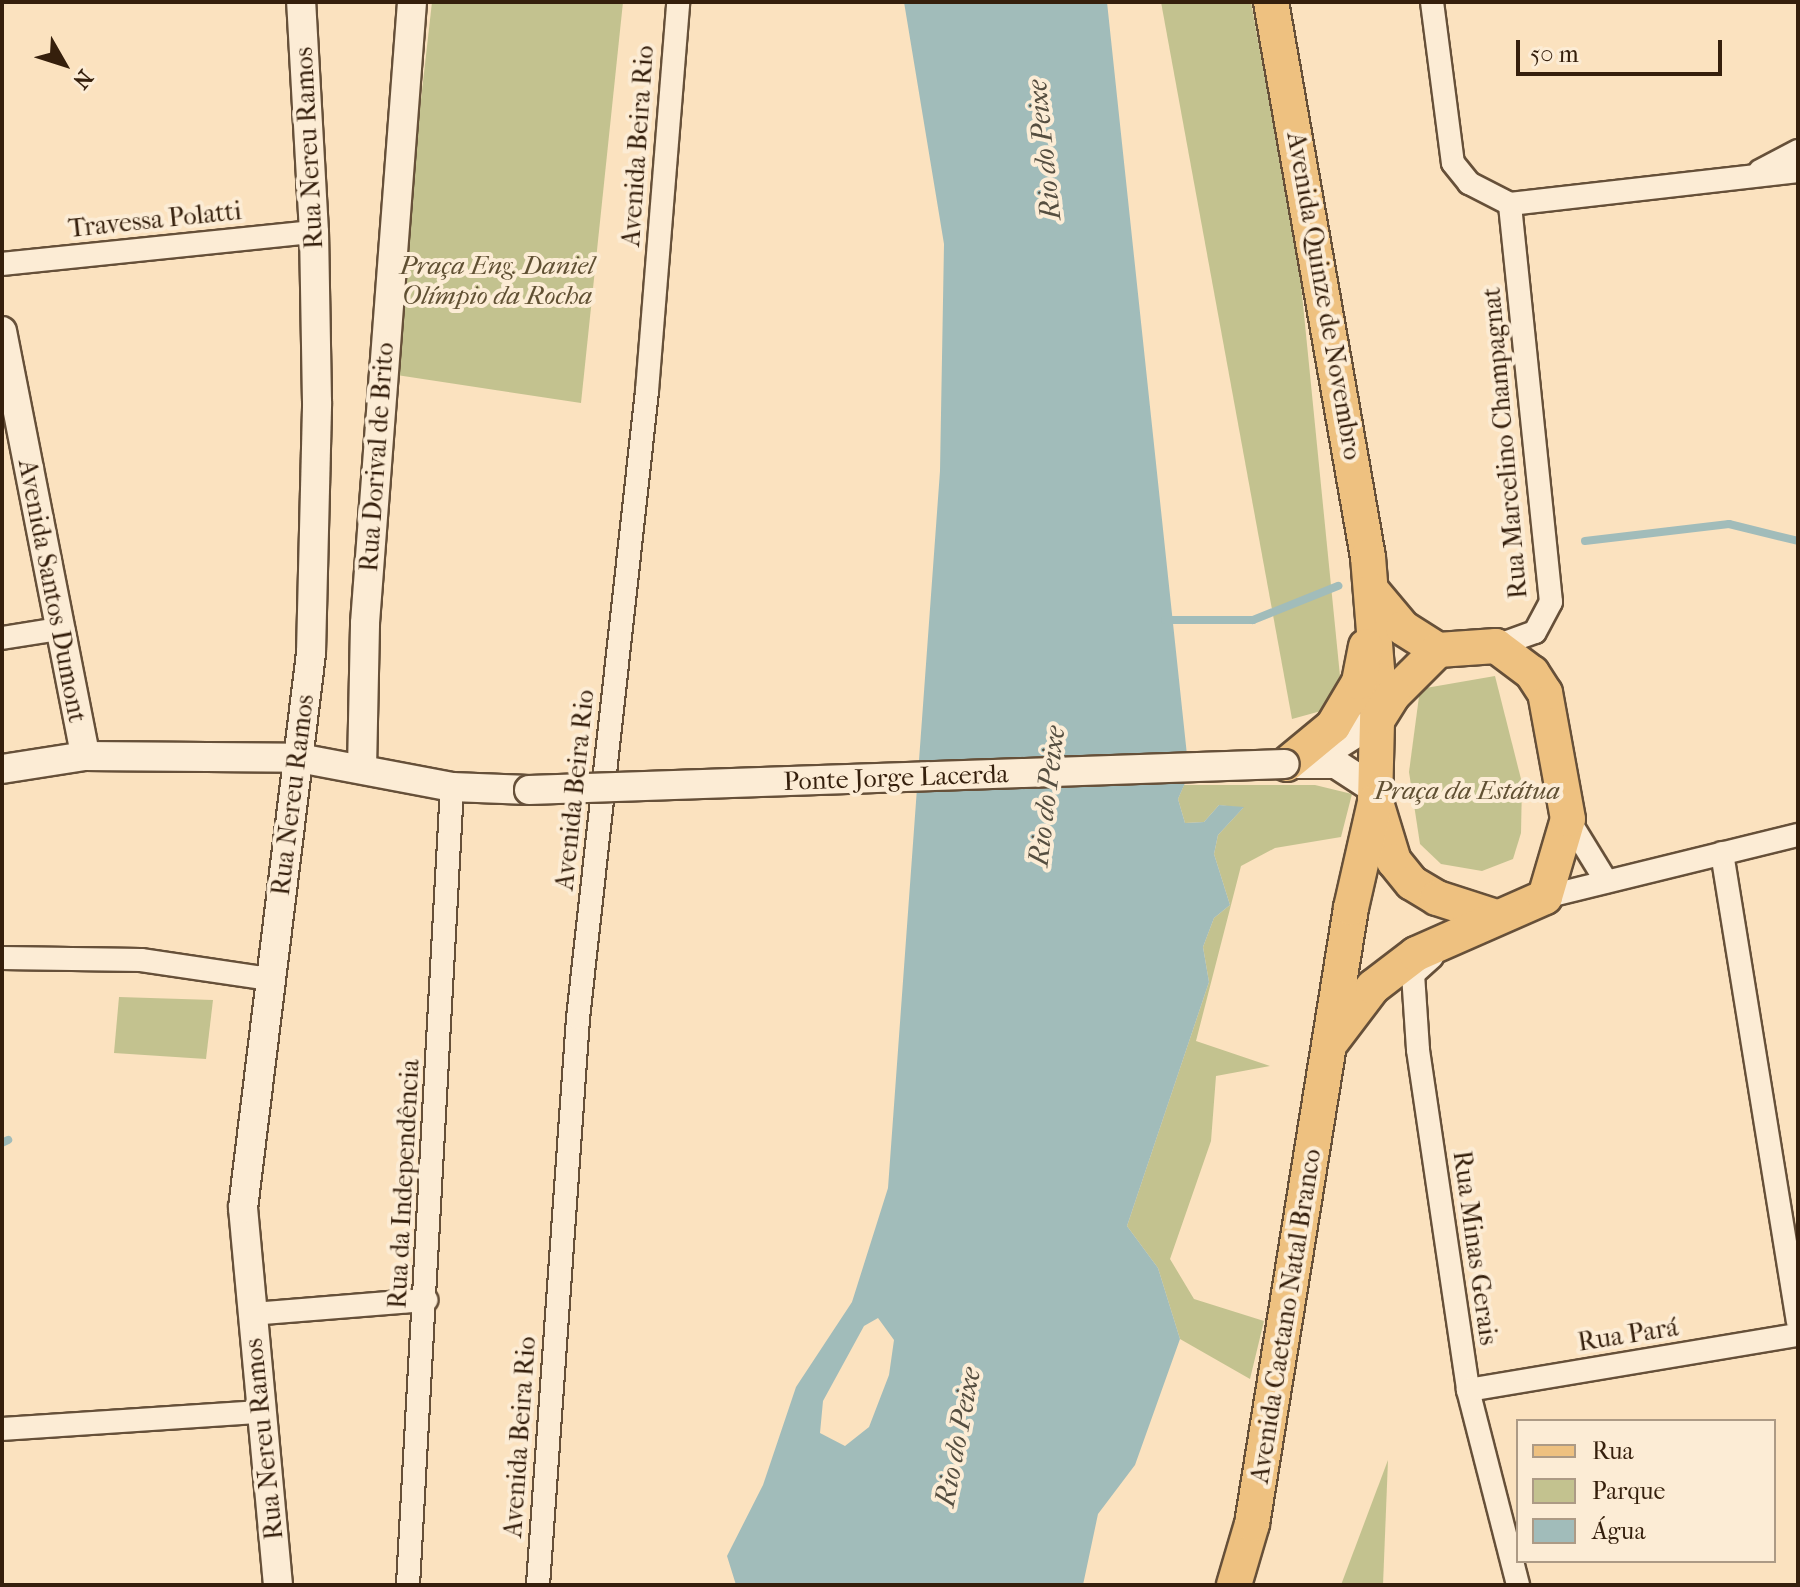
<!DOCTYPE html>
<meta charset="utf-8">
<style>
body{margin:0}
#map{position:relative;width:1800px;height:1587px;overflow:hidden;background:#fbe2bf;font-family:"IM FELL French Canon",serif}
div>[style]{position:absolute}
.green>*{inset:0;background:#c3c28f}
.water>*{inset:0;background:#a1bcba}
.stream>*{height:8px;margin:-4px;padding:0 4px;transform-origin:4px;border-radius:4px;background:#a1bcba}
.roads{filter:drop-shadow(2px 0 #665039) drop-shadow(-2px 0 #665039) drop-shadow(0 2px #665039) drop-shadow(0 -2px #665039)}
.minor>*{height:22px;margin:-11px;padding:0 11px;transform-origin:11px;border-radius:11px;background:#fcecd5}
.tertiary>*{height:28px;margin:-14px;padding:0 14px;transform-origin:14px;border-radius:14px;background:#fcecd5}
.primary>*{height:34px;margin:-17px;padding:0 17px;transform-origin:17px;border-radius:17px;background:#eec180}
.bridges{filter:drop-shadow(2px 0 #665039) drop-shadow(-2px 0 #665039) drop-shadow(0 2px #665039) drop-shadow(0 -2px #665039)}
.tertiary-bridge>*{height:28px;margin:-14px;padding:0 14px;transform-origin:14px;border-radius:14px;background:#fcecd5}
span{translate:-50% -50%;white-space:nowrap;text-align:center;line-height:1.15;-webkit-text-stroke:8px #fcecd5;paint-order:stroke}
.street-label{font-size:26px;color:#351f0c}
.park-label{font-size:26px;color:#605033;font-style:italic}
.water-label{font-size:28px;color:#554e40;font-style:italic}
.frame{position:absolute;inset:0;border:4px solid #351f0c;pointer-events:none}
.legend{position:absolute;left:1516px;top:1419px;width:260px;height:144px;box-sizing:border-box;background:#fcecd5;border:2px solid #ac9a85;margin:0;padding:10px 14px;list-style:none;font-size:24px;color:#351f0c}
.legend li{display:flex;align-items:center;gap:16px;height:40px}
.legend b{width:40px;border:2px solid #ac9a85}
.north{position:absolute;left:24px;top:24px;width:80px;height:80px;-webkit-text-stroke:6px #fcecd5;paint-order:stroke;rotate:129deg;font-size:22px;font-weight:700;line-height:32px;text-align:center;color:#351f0c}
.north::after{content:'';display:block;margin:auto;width:28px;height:36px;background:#351f0c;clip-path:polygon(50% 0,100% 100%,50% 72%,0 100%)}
.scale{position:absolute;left:1516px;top:40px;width:206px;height:36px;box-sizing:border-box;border:4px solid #351f0c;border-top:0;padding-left:10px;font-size:24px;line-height:28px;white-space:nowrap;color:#351f0c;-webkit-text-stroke:6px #fcecd5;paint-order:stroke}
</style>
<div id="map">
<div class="green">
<div style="clip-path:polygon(432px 2px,623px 2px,581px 403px,390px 374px)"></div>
<div style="clip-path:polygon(1161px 2px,1251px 2px,1299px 264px,1340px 676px,1321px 711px,1292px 719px)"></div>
<div style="clip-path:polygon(1495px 676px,1522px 783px,1521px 833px,1513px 859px,1482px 871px,1441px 864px,1420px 844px,1409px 772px,1420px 689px)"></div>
<div style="clip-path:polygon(1184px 785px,1315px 785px,1352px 794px,1341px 837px,1275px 848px,1241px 866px,1196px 1041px,1270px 1066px,1216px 1076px,1211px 1141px,1170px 1259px,1194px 1299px,1264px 1321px,1250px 1379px,1180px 1339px,1158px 1268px,1127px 1226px,1209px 982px,1203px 947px,1214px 918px,1230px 905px,1214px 854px,1218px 835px,1243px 808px,1219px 805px,1204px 822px,1185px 823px,1178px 799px)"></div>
<div style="clip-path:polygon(119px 997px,213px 1000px,206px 1059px,114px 1053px)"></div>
<div style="clip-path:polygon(1388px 1460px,1383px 1585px,1341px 1585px)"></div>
</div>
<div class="water">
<div style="clip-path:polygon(evenodd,904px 2px,1107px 2px,1189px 774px,1178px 799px,1185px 823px,1204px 822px,1219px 805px,1244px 807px,1218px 835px,1214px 854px,1230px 905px,1214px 918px,1203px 947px,1209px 982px,1127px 1226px,1158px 1268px,1180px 1339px,1135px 1465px,1098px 1514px,1083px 1585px,736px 1585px,727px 1556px,763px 1485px,796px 1387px,852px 1302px,888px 1188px,940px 471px,944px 244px,904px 2px,878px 1318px,894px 1340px,889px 1375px,869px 1427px,845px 1446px,820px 1433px,823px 1401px,864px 1326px,878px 1318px)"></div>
</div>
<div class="stream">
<div style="left:1585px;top:541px;width:145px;rotate:-6.7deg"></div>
<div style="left:1729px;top:524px;width:71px;rotate:13.8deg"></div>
<div style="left:1165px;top:620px;width:88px"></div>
<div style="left:1253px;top:620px;width:92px;rotate:-21.8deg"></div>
<div style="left:2px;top:1143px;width:7px;rotate:-27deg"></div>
</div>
<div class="roads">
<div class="minor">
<div style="left:1432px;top:2px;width:162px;rotate:82.6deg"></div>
<div style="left:1453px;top:163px;width:26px;rotate:51deg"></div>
<div style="left:1469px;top:183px;width:46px;rotate:27.1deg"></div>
<div style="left:1760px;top:171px;width:43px;rotate:-27.8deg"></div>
<div style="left:1510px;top:204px;width:290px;rotate:-6.5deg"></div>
<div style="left:2px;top:264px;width:314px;rotate:-5.9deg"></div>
<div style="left:2px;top:638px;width:58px;rotate:-9deg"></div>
<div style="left:1496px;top:646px;width:41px;rotate:-19.7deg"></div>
<div style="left:1535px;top:632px;width:34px;rotate:-62deg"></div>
<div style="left:1551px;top:602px;width:400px;rotate:-95.9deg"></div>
<div style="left:1568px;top:819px;width:73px;rotate:58.5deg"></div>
<div style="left:1722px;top:853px;width:474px;rotate:80.8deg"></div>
<div style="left:1545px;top:897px;width:260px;rotate:-13.8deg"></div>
<div style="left:1432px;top:957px;width:25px;rotate:138deg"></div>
<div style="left:1413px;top:974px;width:76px;rotate:86.2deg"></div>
<div style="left:1418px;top:1050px;width:344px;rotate:81.6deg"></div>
<div style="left:1468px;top:1390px;width:201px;rotate:75.6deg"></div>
<div style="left:2px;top:958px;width:139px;rotate:0.8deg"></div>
<div style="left:141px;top:960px;width:129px;rotate:8.4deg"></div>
<div style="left:252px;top:1314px;width:175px;rotate:-4.6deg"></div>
<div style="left:1468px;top:1390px;width:335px;rotate:-9.5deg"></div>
<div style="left:2px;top:1429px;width:259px;rotate:-3.8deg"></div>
<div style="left:408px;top:1585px;width:799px;rotate:-86.84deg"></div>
<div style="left:538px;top:1585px;width:568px;rotate:-85.96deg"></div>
<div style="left:578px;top:1018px;width:631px;rotate:-83.72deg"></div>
<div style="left:647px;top:391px;width:390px;rotate:-85.4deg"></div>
</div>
<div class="tertiary">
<div style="left:2px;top:331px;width:433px;rotate:78.9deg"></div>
<div style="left:1312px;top:761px;width:78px;rotate:-32.5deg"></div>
<div style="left:1285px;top:764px;width:51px"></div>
<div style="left:1336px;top:764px;width:48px;rotate:33deg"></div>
<div style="left:2px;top:769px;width:84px;rotate:-8.9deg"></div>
<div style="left:85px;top:756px;width:214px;rotate:0.5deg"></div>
<div style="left:299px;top:758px;width:156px;rotate:10.7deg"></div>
<div style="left:452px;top:787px;width:77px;rotate:2.2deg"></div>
<div style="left:362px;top:769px;width:146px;rotate:-88.8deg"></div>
<div style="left:365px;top:623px;width:623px;rotate:-85.67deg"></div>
<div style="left:278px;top:1585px;width:379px;rotate:-95.3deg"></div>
<div style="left:243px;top:1208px;width:559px;rotate:-83.01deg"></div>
<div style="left:311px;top:653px;width:251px;rotate:-88.6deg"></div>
<div style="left:317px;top:402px;width:170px;rotate:-91deg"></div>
<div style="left:314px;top:232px;width:230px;rotate:-93.2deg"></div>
</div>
<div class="primary">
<div style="left:1271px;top:2px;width:563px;rotate:80.09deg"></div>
<div style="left:1368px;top:557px;width:123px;rotate:85.4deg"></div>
<div style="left:1378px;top:680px;width:119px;rotate:91.4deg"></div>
<div style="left:1375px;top:799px;width:65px;rotate:73deg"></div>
<div style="left:1394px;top:861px;width:28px;rotate:51deg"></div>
<div style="left:1412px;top:883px;width:29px;rotate:31deg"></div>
<div style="left:1437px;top:898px;width:62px;rotate:17.9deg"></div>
<div style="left:1372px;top:591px;width:48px;rotate:50deg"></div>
<div style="left:1403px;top:628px;width:41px;rotate:32.2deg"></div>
<div style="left:1287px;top:764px;width:60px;rotate:-39.6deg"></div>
<div style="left:1333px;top:726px;width:51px;rotate:-59.4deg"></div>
<div style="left:1359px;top:682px;width:36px;rotate:-79deg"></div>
<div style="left:1332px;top:1041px;width:68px;rotate:-52.8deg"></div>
<div style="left:1373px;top:987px;width:54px;rotate:-37.5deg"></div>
<div style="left:1416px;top:954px;width:141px;rotate:-23.8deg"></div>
<div style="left:1545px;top:897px;width:81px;rotate:-73.6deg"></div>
<div style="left:1568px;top:819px;width:128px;rotate:-100.3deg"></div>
<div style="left:1545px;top:693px;width:24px;rotate:-123deg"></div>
<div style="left:1532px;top:673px;width:45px;rotate:-143.1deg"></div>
<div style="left:1496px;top:646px;width:58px;rotate:176.1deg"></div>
<div style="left:1438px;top:650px;width:64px;rotate:135deg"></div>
<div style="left:1393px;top:695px;width:28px;rotate:122deg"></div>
<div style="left:1234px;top:1585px;width:64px;rotate:-73.6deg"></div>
<div style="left:1252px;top:1524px;width:624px;rotate:-80.87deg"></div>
<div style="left:1351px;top:908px;width:109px;rotate:-77.2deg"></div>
</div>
</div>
<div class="bridges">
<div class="tertiary-bridge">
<div style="left:529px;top:790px;width:756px;rotate:-1.97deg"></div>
</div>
</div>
<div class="street-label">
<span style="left:638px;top:146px;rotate:-86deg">Avenida Beira Rio</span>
<span style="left:309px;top:148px;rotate:-93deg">Rua Nereu Ramos</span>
<span style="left:155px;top:220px;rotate:-6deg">Travessa Polatti</span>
<span style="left:1324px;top:296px;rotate:80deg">Avenida Quinze de Novembro</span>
<span style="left:1505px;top:443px;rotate:-95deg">Rua Marcelino Champagnat</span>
<span style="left:377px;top:457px;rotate:-86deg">Rua Dorival de Brito</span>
<span style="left:52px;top:591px;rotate:79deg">Avenida Santos Dumont</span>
<span style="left:896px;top:778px;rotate:-2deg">Ponte Jorge Lacerda</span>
<span style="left:575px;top:790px;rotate:-84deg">Avenida Beira Rio</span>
<span style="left:293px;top:795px;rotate:-83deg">Rua Nereu Ramos</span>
<span style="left:404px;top:1184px;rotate:-87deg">Rua da Independência</span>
<span style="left:1475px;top:1248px;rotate:82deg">Rua Minas Gerais</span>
<span style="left:1286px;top:1316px;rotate:-81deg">Avenida Caetano Natal Branco</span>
<span style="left:1628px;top:1335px;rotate:-9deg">Rua Pará</span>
<span style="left:520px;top:1437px;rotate:-86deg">Avenida Beira Rio</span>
<span style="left:264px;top:1439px;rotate:-96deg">Rua Nereu Ramos</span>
</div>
<div class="park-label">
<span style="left:497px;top:281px">Praça Eng. Daniel<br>Olímpio da Rocha</span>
<span style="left:1467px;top:791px">Praça da Estátua</span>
</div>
<div class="water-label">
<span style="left:1044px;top:150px;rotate:-96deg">Rio do Peixe</span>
<span style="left:1047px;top:796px;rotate:-83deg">Rio do Peixe</span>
<span style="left:958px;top:1437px;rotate:-79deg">Rio do Peixe</span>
</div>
<div class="frame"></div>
<ul class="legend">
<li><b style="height:10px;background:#eec180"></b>Rua</li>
<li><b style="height:22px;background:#c3c28f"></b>Parque</li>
<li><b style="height:22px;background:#a1bcba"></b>Água</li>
</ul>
<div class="north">N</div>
<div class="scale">50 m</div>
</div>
